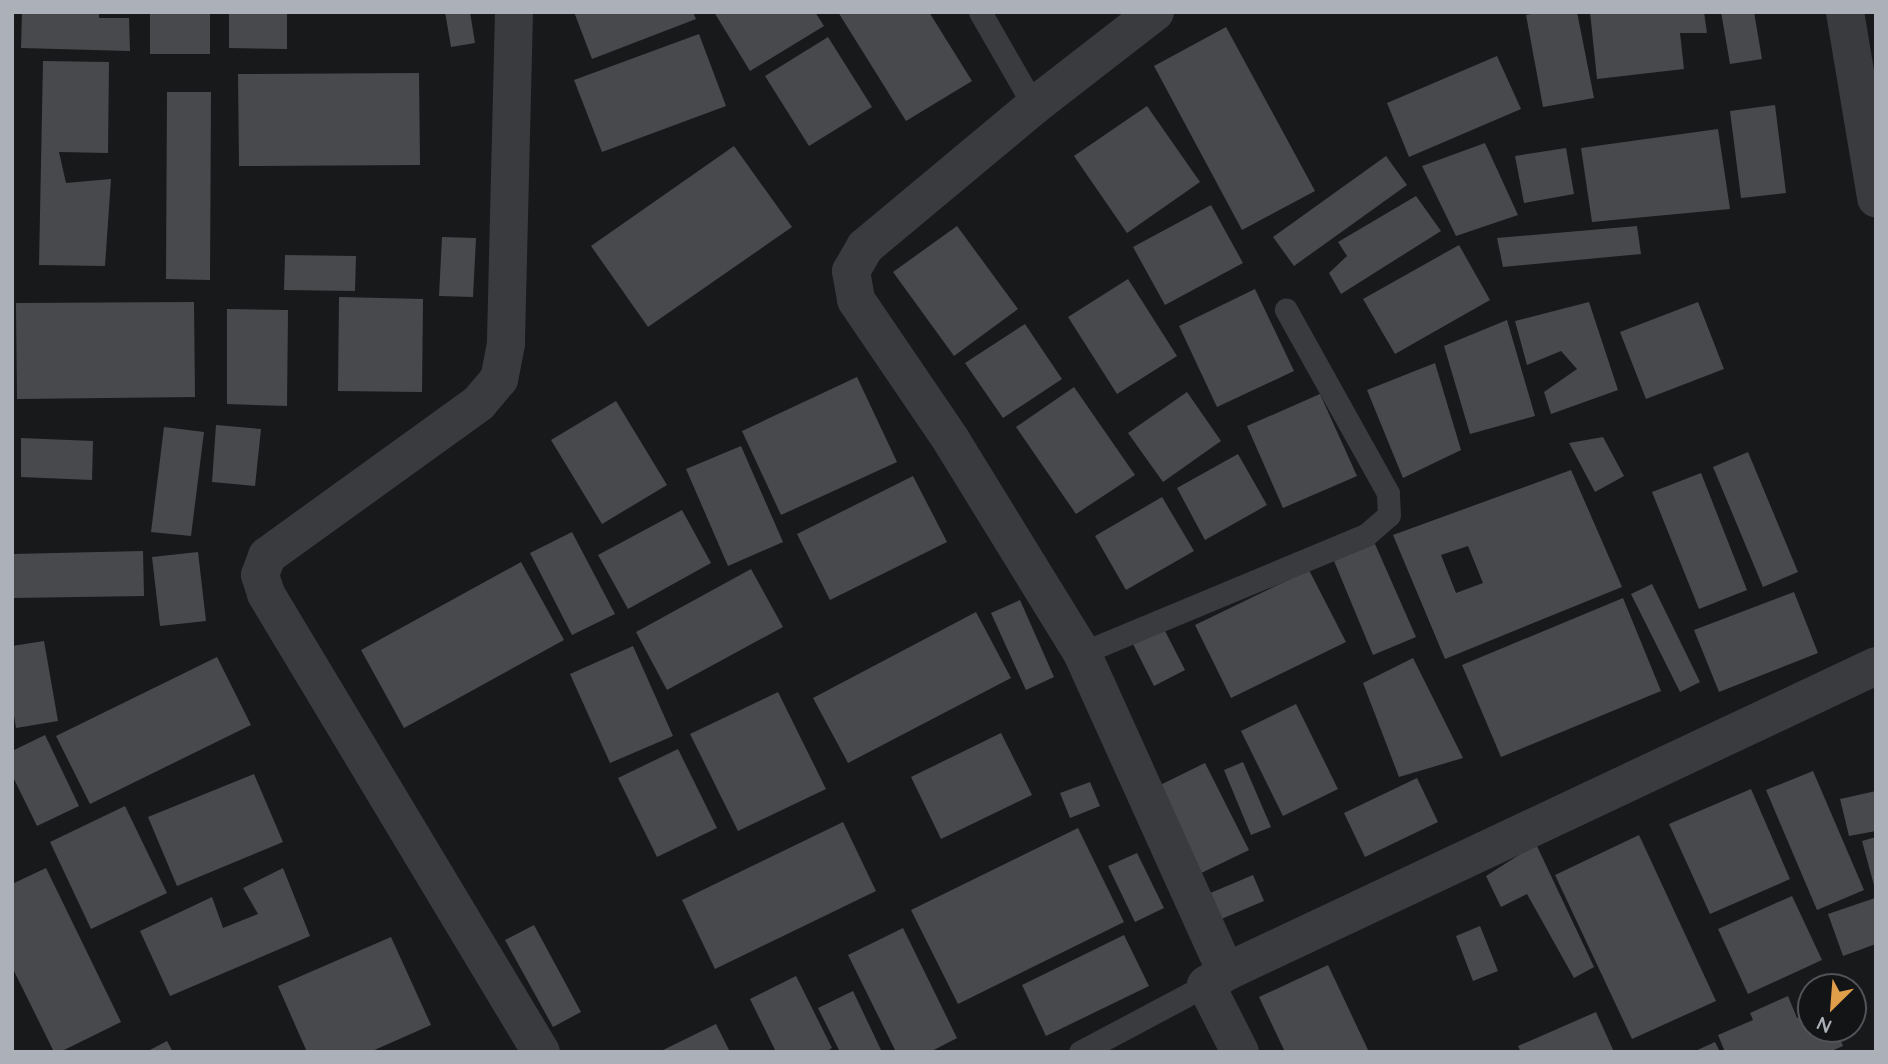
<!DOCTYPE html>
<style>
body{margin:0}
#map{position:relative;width:1888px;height:1064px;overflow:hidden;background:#18191a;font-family:Quicksand,sans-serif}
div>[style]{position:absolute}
.building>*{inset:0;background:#48494d}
.service>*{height:23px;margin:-11.5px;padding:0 11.5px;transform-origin:11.5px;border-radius:11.5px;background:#3a3b3f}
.minor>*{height:38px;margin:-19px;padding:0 19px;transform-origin:19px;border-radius:19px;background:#3a3b3f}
span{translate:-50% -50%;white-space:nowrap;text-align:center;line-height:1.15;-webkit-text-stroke:7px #131415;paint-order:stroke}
.frame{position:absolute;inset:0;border:14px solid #acb1b9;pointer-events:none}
.north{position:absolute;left:1797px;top:973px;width:70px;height:70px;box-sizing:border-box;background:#131415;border:2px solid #505357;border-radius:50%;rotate:205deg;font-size:19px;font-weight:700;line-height:28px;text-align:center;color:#acb1b9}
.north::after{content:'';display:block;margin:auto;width:24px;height:32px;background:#e09e4b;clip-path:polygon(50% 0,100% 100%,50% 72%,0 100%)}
</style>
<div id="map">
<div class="building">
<div style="clip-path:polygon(22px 12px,99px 12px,99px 18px,129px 18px,130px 51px,21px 48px)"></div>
<div style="clip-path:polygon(150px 12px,210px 12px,210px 54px,150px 54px)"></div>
<div style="clip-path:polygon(229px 12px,287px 12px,287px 49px,229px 48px)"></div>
<div style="clip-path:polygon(445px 12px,470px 12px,475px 43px,451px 47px)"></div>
<div style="clip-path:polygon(574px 12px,693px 12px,696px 19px,592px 59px)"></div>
<div style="clip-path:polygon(714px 12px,815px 12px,824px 26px,750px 71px)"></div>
<div style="clip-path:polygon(838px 12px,929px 12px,972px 81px,906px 121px)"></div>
<div style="clip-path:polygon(1541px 12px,1577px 12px,1594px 98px,1543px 107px,1526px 15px)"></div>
<div style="clip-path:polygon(1590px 12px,1704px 12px,1707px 33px,1680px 33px,1684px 69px,1597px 79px)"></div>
<div style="clip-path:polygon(1721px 12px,1754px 12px,1762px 59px,1730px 64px)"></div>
<div style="clip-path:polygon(1226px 27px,1315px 191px,1242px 230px,1154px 66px)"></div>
<div style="clip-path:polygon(699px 34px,726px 106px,602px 152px,574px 80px)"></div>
<div style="clip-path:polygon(828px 37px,872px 107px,809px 146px,765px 76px)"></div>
<div style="clip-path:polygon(1497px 56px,1521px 109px,1409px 157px,1387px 103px)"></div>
<div style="clip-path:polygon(43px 61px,109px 62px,108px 153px,59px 152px,66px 183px,111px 179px,105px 266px,39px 265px)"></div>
<div style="clip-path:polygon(419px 73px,420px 165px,239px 166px,238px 74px)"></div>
<div style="clip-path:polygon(167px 92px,211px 92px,210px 280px,166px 279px)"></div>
<div style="clip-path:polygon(1775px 105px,1786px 193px,1741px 198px,1730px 111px)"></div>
<div style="clip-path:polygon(1147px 106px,1200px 182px,1127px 233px,1074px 156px)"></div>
<div style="clip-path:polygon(1718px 129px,1730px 209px,1592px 222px,1581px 148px)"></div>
<div style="clip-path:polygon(1485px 143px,1518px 215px,1456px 236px,1422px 166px)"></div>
<div style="clip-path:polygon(734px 146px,792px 227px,648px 327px,591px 246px)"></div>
<div style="clip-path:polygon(1566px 148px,1574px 194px,1524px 203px,1515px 156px)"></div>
<div style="clip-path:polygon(1386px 156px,1407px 185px,1294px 266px,1273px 237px)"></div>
<div style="clip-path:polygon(1416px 196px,1441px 231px,1341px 294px,1329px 273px,1347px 256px,1338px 242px)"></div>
<div style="clip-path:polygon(1211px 205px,1243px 263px,1165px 305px,1133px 247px)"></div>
<div style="clip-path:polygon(957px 226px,1018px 309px,954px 356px,893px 272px)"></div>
<div style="clip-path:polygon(1637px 226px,1641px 254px,1503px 267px,1497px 238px)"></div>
<div style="clip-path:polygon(442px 237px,476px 238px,473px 297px,439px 296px)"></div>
<div style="clip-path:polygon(1459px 245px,1490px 300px,1395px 354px,1363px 299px)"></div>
<div style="clip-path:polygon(285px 255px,356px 256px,355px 291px,284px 290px)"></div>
<div style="clip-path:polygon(1128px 279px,1177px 356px,1117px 394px,1068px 317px)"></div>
<div style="clip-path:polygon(1255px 289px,1294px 371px,1217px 407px,1179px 326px)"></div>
<div style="clip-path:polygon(339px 297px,423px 299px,422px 392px,338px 391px)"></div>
<div style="clip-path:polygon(194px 302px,195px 397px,17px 399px,16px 303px)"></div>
<div style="clip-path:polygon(1589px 302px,1618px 390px,1551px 414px,1544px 392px,1577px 369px,1561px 351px,1527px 365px,1515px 321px)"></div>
<div style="clip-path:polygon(1698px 302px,1724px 369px,1646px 399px,1620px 332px)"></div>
<div style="clip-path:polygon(227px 309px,288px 310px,287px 406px,227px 404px)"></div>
<div style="clip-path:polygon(1507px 320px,1535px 416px,1470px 434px,1444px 346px)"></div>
<div style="clip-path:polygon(1025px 324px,1062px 379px,1003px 418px,965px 363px)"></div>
<div style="clip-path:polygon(1435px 363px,1461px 450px,1403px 478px,1367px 390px)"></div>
<div style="clip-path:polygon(857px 377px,897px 462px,781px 515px,742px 431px)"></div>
<div style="clip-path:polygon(1074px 387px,1135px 475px,1076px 514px,1016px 427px)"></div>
<div style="clip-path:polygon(1187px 392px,1221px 441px,1163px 482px,1128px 433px)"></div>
<div style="clip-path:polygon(1320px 394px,1357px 476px,1283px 508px,1247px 426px)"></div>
<div style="clip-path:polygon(616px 401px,667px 485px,602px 524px,551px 440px)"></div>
<div style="clip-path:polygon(216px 425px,261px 429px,255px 486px,212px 482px)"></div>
<div style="clip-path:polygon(164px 427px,204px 432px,191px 536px,151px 532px)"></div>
<div style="clip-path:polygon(1603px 437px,1624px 476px,1595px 492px,1569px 443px)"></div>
<div style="clip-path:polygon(21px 438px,93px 441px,92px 480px,21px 477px)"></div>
<div style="clip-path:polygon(741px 446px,783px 542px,728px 566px,686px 469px)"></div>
<div style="clip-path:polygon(1748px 452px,1798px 572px,1763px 587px,1713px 467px)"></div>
<div style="clip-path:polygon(1238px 454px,1267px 505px,1205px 540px,1177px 488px)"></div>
<div style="clip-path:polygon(evenodd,1571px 470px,1622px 587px,1445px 659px,1393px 535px,1571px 470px,1468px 546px,1483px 583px,1456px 593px,1441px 555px,1468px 546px)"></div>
<div style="clip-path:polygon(1701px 473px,1747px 590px,1699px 609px,1652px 492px)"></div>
<div style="clip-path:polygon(913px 476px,947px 542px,830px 600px,797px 534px)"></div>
<div style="clip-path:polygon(1162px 497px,1194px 551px,1126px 590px,1095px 536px)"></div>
<div style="clip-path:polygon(682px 510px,711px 563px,628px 609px,598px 555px)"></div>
<div style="clip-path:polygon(572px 532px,615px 614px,572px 635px,530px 553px)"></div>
<div style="clip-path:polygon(1375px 544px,1416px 637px,1373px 655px,1334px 561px)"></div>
<div style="clip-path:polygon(143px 551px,144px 596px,12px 598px,12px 554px)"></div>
<div style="clip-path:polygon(198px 552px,206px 621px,160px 626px,152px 557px)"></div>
<div style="clip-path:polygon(521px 562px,564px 640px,404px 728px,361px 650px)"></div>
<div style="clip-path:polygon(751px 569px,783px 627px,667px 690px,636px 632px)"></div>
<div style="clip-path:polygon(1309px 570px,1346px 642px,1231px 698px,1195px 625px)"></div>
<div style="clip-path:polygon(1652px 584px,1700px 682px,1680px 692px,1631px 594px)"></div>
<div style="clip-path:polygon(1794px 592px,1818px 653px,1719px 692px,1694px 630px)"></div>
<div style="clip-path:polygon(1623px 598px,1661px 691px,1501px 757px,1462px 665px)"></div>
<div style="clip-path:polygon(1020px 600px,1054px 677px,1026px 690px,991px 613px)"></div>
<div style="clip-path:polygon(976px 612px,1011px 678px,848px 763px,813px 698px)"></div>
<div style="clip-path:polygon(1164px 629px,1185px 670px,1154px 686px,1133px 644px)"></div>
<div style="clip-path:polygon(44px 641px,58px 721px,16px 728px,12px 703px,12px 646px)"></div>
<div style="clip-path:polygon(633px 646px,673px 736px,610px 763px,570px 674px)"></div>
<div style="clip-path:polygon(217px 657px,251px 725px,90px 804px,56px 736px)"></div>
<div style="clip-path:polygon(1413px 658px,1463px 758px,1399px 777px,1363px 683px)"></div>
<div style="clip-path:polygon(778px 692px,826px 789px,738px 831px,690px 734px)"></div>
<div style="clip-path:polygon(1296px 704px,1338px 789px,1283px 816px,1241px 731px)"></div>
<div style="clip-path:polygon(1001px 733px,1032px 795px,941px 839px,911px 777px)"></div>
<div style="clip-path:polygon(45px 735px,79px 806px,37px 826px,12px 775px,12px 751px)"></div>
<div style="clip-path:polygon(678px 749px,717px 828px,657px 857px,618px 778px)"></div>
<div style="clip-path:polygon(1243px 762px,1271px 827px,1251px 835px,1224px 770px)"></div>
<div style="clip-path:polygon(1205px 763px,1249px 850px,1195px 876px,1152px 789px)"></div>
<div style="clip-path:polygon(1813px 771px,1864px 890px,1817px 910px,1766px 790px)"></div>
<div style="clip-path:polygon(254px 774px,283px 842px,177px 886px,148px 817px)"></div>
<div style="clip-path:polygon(1417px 778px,1438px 822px,1365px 857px,1344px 813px)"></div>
<div style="clip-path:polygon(1090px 782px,1100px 806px,1070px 818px,1060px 793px)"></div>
<div style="clip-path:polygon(1751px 789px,1790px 879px,1710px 914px,1669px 824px)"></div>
<div style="clip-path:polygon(1876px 791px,1876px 831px,1849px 836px,1840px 799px)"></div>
<div style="clip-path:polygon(125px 806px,167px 893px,91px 929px,50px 842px)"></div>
<div style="clip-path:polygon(843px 822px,876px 891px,715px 969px,682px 900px)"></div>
<div style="clip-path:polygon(1078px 828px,1124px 922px,958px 1004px,911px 910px)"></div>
<div style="clip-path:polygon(1639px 835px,1716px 1001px,1632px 1039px,1555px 875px)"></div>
<div style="clip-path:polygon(1876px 837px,1876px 888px,1875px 889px,1862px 841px)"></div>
<div style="clip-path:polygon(1536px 844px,1594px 967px,1574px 978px,1527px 894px,1501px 907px,1486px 876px)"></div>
<div style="clip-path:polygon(1137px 853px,1164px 908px,1135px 922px,1108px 866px)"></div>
<div style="clip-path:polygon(46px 868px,121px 1022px,60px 1052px,54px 1052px,12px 967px,12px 884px)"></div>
<div style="clip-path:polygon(283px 868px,310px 936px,170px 996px,140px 931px,212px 897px,223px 928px,258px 914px,243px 888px)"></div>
<div style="clip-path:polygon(1253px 875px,1264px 901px,1219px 920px,1208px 894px)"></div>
<div style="clip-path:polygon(1792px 896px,1822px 960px,1748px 994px,1718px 929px)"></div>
<div style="clip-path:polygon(1875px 898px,1876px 944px,1843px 956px,1828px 914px)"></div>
<div style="clip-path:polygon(534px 925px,581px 1012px,553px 1027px,505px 940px)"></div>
<div style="clip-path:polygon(1480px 926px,1498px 971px,1473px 981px,1456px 936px)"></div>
<div style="clip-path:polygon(903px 928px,957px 1038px,930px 1052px,896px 1052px,848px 955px)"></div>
<div style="clip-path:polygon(1124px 935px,1149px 986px,1046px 1036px,1022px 985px)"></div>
<div style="clip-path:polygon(391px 937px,431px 1025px,370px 1052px,307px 1052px,278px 986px)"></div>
<div style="clip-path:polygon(1328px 965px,1369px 1052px,1285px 1052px,1259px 997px)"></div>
<div style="clip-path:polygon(796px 976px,832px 1048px,825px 1052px,776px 1052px,750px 999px)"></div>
<div style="clip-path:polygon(853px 991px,882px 1052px,840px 1052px,818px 1008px)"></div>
<div style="clip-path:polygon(1788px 996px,1797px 1018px,1804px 1015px,1799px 1004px,1811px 998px,1811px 1029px,1836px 1029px,1843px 1046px,1829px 1052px,1725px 1052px,1718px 1035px,1753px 1020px,1750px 1013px)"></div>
<div style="clip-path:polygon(1596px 1012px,1614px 1052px,1521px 1052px,1518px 1046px)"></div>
<div style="clip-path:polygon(716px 1024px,730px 1052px,659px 1052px)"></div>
<div style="clip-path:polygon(167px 1041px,173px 1052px,146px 1052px)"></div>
<div style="clip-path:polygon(1715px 1042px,1720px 1052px,1693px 1052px)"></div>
</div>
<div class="service">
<div style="left:980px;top:12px;width:108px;rotate:60.1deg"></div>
<div style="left:1082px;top:653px;width:308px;rotate:-22.6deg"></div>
<div style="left:1366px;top:535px;width:30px;rotate:-41deg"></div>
<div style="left:1389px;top:515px;width:22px;rotate:-93deg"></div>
<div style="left:1388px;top:493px;width:210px;rotate:-119.1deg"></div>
<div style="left:1080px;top:1052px;width:143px;rotate:-28deg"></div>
</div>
<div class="minor">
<div style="left:514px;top:12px;width:332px;rotate:91.4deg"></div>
<div style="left:506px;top:344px;width:36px;rotate:101deg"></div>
<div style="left:499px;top:379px;width:31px;rotate:130deg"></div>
<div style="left:479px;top:403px;width:261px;rotate:144.2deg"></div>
<div style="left:267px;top:556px;width:20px;rotate:110deg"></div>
<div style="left:260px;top:575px;width:20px;rotate:72deg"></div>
<div style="left:266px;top:594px;width:534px;rotate:59.02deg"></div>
<div style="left:1155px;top:12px;width:153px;rotate:142.2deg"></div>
<div style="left:1034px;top:106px;width:220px;rotate:140.2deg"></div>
<div style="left:865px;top:247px;width:28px;rotate:120deg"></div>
<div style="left:851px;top:271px;width:29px;rotate:80deg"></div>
<div style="left:856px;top:300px;width:169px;rotate:55.8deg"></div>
<div style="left:951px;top:440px;width:250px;rotate:58.4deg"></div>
<div style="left:1082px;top:653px;width:350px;rotate:65.7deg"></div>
<div style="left:1845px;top:12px;width:189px;rotate:80.5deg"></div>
<div style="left:1240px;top:1052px;width:75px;rotate:-116.9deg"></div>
<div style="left:1206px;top:985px;width:24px;rotate:-33deg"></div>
<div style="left:1226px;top:972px;width:718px;rotate:-25.21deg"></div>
</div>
<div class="frame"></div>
<div class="north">N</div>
</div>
